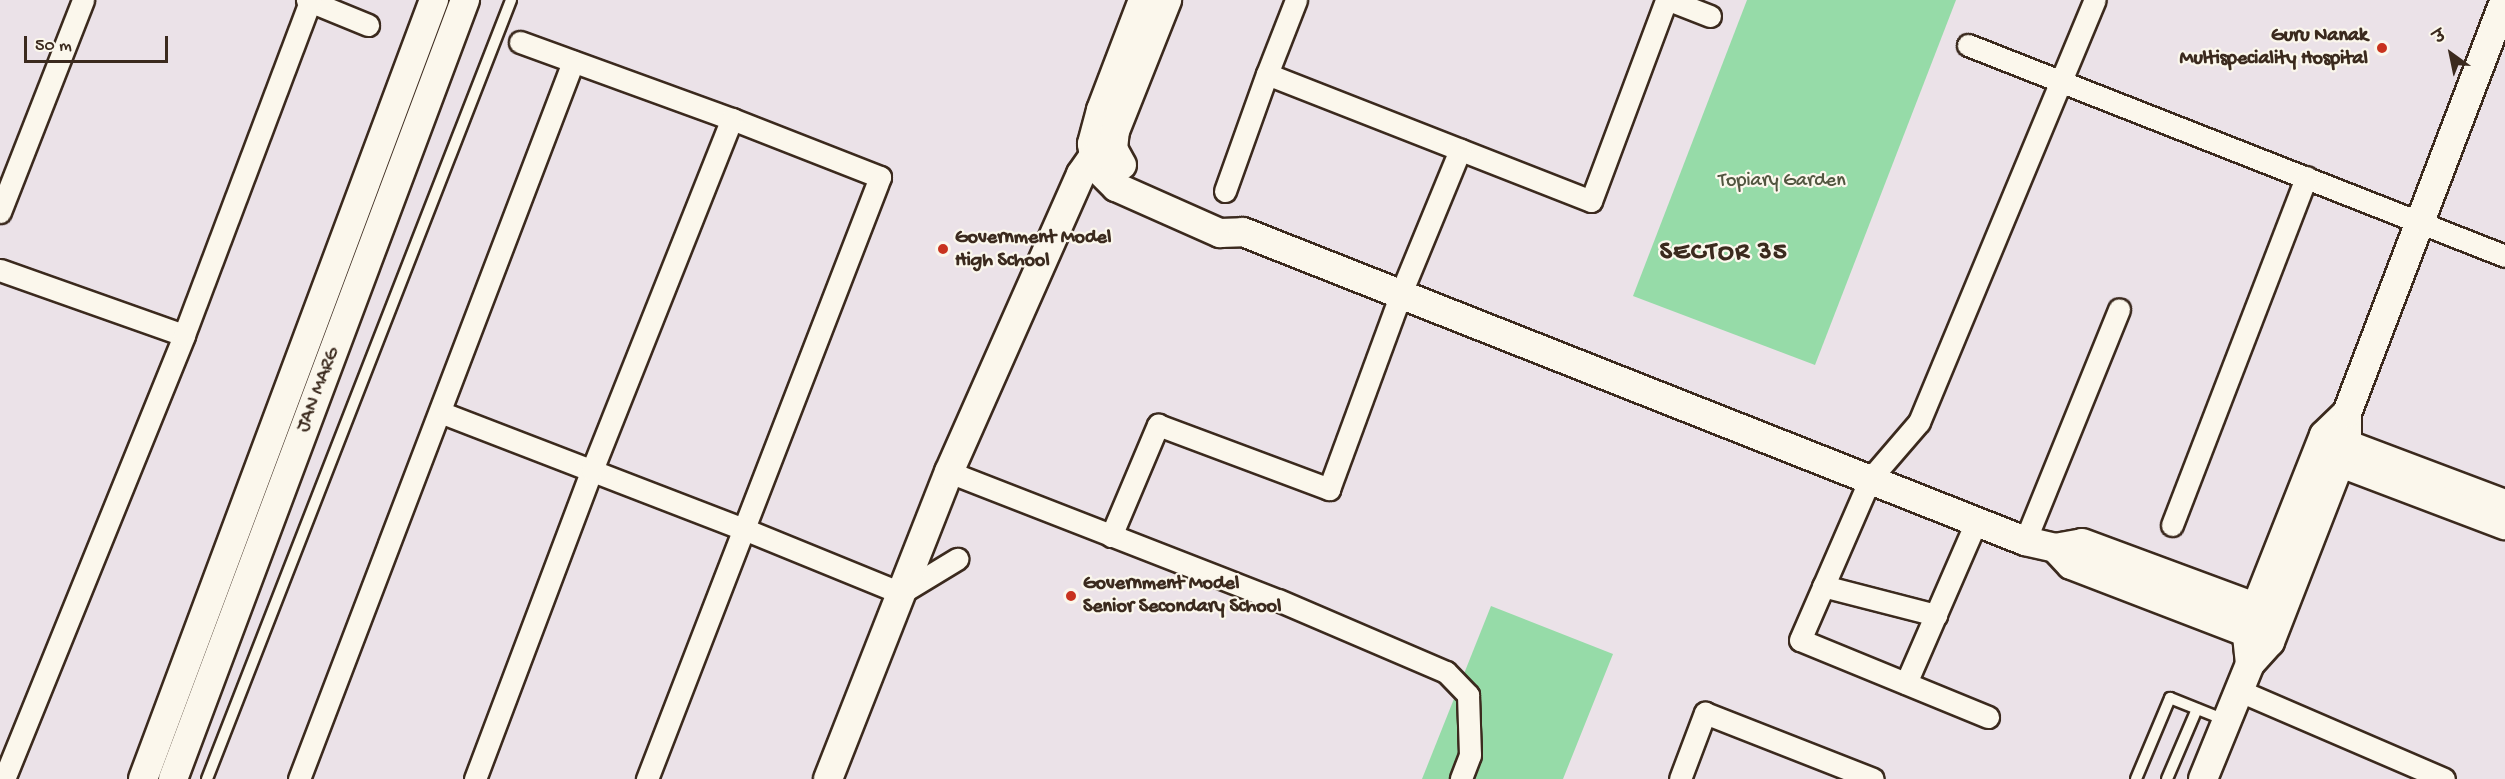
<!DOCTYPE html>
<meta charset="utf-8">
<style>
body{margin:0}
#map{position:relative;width:2505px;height:779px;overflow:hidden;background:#ebe2e8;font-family:"Gochi Hand","Playpen Sans Deva",sans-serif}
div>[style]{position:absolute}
.green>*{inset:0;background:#96dba8}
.roads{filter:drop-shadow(2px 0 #3b2a1e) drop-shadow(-2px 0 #3b2a1e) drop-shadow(0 2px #3b2a1e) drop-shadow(0 -2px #3b2a1e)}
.lane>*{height:10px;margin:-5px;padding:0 5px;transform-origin:5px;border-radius:5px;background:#fbf7ec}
.street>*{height:21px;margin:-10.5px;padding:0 10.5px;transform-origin:10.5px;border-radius:10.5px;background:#fbf7ec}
.secondary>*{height:28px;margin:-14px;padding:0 14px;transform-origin:14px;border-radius:14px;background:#fbf7ec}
.dots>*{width:16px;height:16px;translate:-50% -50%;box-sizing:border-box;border:3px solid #fbf7ec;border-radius:50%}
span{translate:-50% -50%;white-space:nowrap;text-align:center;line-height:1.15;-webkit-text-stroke:4.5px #fbf7ec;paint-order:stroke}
.poi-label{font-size:20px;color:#3b2a1e;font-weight:700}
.right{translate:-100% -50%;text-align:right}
.left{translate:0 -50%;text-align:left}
.park-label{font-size:20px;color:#525640}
.street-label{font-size:20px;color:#3b2a1e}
.district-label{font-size:26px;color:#3b2a1e;font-weight:700;letter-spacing:1.5px}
.north{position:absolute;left:2421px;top:24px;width:60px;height:60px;-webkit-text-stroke:4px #fbf7ec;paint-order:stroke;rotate:327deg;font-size:16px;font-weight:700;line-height:24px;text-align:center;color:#3b2a1e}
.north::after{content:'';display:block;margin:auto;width:21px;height:27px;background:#3b2a1e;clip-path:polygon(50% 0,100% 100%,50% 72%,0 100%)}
.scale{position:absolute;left:24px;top:36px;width:144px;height:27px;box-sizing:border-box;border:3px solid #3b2a1e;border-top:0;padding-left:8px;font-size:18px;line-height:21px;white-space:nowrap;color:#3b2a1e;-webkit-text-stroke:4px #fbf7ec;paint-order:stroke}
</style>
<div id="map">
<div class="green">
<div style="clip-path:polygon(1747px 0,1956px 0,1815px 365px,1633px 296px)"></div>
<div style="clip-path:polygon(1491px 606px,1613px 654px,1563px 779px,1422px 779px)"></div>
</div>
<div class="roads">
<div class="lane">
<div style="left:207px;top:779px;width:836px;rotate:-68.68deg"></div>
<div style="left:2136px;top:779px;width:88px;rotate:-67.2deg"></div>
<div style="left:2170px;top:698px;width:59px;rotate:21.8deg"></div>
<div style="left:2167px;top:779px;width:76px;rotate:-66.8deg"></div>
</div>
<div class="street">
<div style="left:307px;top:0;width:66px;rotate:22.3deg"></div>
<div style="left:1296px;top:0;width:79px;rotate:111.4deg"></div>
<div style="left:1267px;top:74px;width:348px;rotate:21.4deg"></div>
<div style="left:1591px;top:201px;width:215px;rotate:-69.5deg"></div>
<div style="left:1669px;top:0;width:44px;rotate:21.3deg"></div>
<div style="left:520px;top:42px;width:226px;rotate:20deg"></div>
<div style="left:732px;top:119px;width:159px;rotate:21.4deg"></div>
<div style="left:880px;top:177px;width:646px;rotate:111.16deg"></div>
<div style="left:1968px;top:45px;width:577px;rotate:21.45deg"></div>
<div style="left:1225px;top:191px;width:124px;rotate:-70.3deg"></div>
<div style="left:0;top:212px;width:228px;rotate:-68.6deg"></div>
<div style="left:0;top:270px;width:195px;rotate:19.5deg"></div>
<div style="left:440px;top:412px;width:326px;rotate:21.1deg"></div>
<div style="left:744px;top:529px;width:170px;rotate:22.2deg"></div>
<div style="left:901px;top:593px;width:66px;rotate:-31.3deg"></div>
<div style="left:949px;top:472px;width:353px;rotate:21.3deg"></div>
<div style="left:1278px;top:600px;width:183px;rotate:23.2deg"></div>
<div style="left:1446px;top:672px;width:32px;rotate:46deg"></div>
<div style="left:1468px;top:695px;width:60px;rotate:88.1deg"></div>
<div style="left:1470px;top:755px;width:26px;rotate:111deg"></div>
<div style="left:2172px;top:525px;width:373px;rotate:-68.9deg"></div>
<div style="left:1111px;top:536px;width:121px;rotate:-67.1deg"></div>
<div style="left:1158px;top:425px;width:183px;rotate:20.5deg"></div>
<div style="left:1329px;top:489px;width:209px;rotate:-69.8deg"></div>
<div style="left:1401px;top:293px;width:155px;rotate:-67.6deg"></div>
<div style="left:2025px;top:541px;width:250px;rotate:-67.9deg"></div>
<div style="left:1823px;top:586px;width:117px;rotate:14.4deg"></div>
<div style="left:1906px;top:683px;width:176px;rotate:-66.5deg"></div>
<div style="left:2240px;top:691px;width:222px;rotate:23.3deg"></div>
<div style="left:1988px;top:717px;width:203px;rotate:-157.7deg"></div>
<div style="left:1800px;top:640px;width:176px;rotate:-66.5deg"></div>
<div style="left:1870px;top:479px;width:75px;rotate:-49.3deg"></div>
<div style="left:1919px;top:422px;width:457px;rotate:-67.4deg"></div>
<div style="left:4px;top:779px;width:479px;rotate:-67.9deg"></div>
<div style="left:184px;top:335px;width:357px;rotate:-69.3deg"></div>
<div style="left:299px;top:779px;width:768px;rotate:-69.09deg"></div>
<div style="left:475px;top:779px;width:330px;rotate:-69.3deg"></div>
<div style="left:592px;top:470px;width:378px;rotate:-68.3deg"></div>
<div style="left:1680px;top:779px;width:71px;rotate:-69.3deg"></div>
<div style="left:1705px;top:713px;width:180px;rotate:21.4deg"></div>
</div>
<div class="secondary">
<div style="left:1143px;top:0;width:118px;rotate:110.9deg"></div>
<div style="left:1101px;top:110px;width:35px;rotate:105deg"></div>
<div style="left:1092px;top:144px;width:18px;rotate:81deg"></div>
<div style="left:1095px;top:162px;width:10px;rotate:61deg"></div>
<div style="left:1100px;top:171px;width:23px;rotate:45deg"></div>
<div style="left:1116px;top:187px;width:114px;rotate:23.9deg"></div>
<div style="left:1220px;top:233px;width:23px;rotate:-2deg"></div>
<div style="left:1243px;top:232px;width:841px;rotate:21.56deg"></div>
<div style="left:2025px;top:541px;width:31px;rotate:13deg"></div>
<div style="left:2055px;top:548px;width:27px;rotate:-10deg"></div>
<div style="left:2082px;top:543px;width:210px;rotate:20.3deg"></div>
<div style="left:1122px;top:165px;width:18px;rotate:-119deg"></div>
<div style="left:1113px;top:149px;width:18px;rotate:-84deg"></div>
<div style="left:1115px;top:131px;width:141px;rotate:-68.3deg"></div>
<div style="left:2330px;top:438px;width:187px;rotate:20.7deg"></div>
<div style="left:2322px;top:456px;width:196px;rotate:20.7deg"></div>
<div style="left:2055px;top:548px;width:23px;rotate:47deg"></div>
<div style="left:2071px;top:565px;width:209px;rotate:21deg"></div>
<div style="left:2250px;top:664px;width:31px;rotate:-96deg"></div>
<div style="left:2247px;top:633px;width:28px;rotate:-71deg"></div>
<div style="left:2256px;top:607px;width:185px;rotate:-68.4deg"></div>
<div style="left:2324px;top:435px;width:32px;rotate:-44deg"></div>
<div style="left:143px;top:779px;width:832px;rotate:-69.52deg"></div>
<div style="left:173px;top:779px;width:832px;rotate:-69.45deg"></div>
<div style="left:828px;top:779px;width:330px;rotate:-68.5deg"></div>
<div style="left:949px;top:472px;width:326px;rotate:-66.1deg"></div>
<div style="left:1081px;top:174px;width:21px;rotate:-55deg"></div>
<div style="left:1093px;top:157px;width:22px;rotate:-22deg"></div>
<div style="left:2203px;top:779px;width:124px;rotate:-67.8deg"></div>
<div style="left:2250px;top:664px;width:30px;rotate:-48deg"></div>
<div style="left:2270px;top:642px;width:212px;rotate:-68.7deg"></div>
<div style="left:2347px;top:444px;width:31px;rotate:-90deg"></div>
<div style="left:2347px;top:413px;width:442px;rotate:-69.1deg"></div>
</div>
</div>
<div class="dots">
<div style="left:2382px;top:48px;background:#c8321e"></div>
<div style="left:943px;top:249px;background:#c8321e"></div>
<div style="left:1071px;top:596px;background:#c8321e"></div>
</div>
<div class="poi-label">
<span class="right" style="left:2368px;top:48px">Guru Nanak<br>Multispeciality Hospital</span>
<span class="left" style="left:955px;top:250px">Government Model<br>High School</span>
<span class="left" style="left:1083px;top:596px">Government Model<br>Senior Secondary School</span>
</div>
<div class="park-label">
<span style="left:1782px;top:181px">Topiary Garden</span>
</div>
<div class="street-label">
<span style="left:319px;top:390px;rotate:-69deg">JAN MARG</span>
</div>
<div class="district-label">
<span style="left:1724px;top:254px">SECTOR 35</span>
</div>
<div class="north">उ</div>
<div class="scale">50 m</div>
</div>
